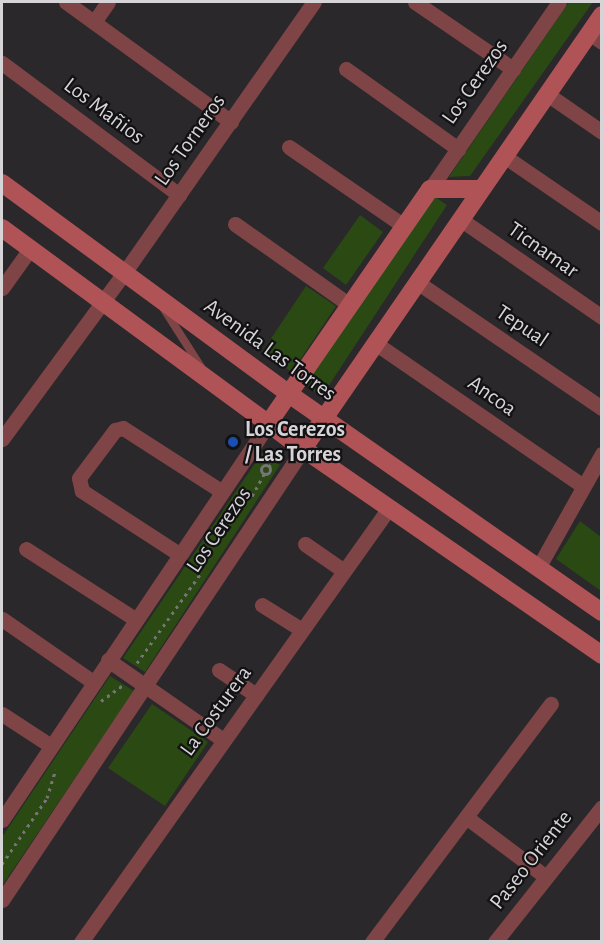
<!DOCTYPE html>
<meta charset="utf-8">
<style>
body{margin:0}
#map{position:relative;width:603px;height:943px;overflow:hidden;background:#2a282b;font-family:"Alegreya Sans",sans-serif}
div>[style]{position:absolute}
.green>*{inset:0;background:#2a4913}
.path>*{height:3px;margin-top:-1.5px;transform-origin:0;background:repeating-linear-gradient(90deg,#777578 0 3px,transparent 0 7.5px)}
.path>.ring{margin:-1.5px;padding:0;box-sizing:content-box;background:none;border:3px solid #777578;border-radius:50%}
.lane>*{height:8px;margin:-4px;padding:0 4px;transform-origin:4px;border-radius:4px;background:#7f4546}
.street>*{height:15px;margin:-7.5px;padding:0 7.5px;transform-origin:7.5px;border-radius:7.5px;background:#7f4546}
.secondary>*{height:18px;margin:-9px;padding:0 9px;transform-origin:9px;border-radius:9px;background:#af5356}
.dots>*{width:16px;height:16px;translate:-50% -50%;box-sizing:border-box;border:3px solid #121113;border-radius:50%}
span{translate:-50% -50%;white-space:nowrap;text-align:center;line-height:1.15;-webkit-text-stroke:4.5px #121113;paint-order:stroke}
.street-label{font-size:22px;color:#d6d4d7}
.poi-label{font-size:22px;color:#d6d4d7;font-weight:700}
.left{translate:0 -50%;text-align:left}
.frame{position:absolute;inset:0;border:3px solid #d6d4d7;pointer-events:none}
</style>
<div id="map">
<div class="green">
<div style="clip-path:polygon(569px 2px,593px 2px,470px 176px,449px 177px)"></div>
<div style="clip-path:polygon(435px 197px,447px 205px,322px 396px,303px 384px)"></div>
<div style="clip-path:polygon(360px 215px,383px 232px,346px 285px,323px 268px)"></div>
<div style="clip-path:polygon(306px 286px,336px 306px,292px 372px,262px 352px)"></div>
<div style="clip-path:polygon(262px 453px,280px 465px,145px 672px,123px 658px)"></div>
<div style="clip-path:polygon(580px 521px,601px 537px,601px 591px,556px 559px)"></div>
<div style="clip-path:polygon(110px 676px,134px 691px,2px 886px,2px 837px)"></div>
<div style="clip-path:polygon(152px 704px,208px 742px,165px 806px,108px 768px)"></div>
</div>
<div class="path">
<div class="ring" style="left:261.5px;top:465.5px;width:6px;height:6px"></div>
<div style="left:269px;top:467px;width:18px;rotate:-56deg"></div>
<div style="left:252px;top:496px;width:25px;rotate:-61deg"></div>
<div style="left:137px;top:663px;width:110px;rotate:-54.6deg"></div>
<div style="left:101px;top:701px;width:26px;rotate:-36deg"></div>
<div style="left:2px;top:864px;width:80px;rotate:-55.7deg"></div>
<div style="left:47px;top:798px;width:30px;rotate:-73deg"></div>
</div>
<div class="lane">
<div style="left:164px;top:309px;width:69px;rotate:57.5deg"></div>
</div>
<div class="street">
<div style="left:66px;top:2px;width:204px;rotate:36deg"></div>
<div style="left:415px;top:2px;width:119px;rotate:34.4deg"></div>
<div style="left:94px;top:22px;width:24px;rotate:-55deg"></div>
<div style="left:589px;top:33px;width:16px;rotate:35deg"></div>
<div style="left:2px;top:63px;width:221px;rotate:36.7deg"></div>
<div style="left:346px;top:69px;width:138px;rotate:35.5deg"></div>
<div style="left:547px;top:94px;width:67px;rotate:34.6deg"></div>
<div style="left:289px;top:147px;width:140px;rotate:34.5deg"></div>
<div style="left:504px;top:156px;width:119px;rotate:34.4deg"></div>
<div style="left:430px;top:189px;width:227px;rotate:-55.4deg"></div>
<div style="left:460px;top:219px;width:173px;rotate:34.6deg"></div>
<div style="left:235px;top:224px;width:141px;rotate:35.2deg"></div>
<div style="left:417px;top:282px;width:224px;rotate:34.3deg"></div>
<div style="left:2px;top:288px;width:48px;rotate:-54.3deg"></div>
<div style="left:375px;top:343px;width:252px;rotate:34.5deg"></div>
<div style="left:2px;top:439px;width:206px;rotate:-53.7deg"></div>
<div style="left:124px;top:273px;width:331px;rotate:-55deg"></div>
<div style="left:305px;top:544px;width:47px;rotate:34.7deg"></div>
<div style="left:26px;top:549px;width:130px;rotate:32.7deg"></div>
<div style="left:179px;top:554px;width:116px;rotate:-147deg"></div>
<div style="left:82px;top:491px;width:13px;rotate:-103deg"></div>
<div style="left:79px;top:478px;width:60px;rotate:-53.1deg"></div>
<div style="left:115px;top:430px;width:8px;rotate:-14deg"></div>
<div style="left:123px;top:428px;width:117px;rotate:32.7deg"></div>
<div style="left:538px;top:568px;width:131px;rotate:-60.7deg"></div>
<div style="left:262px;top:605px;width:47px;rotate:32deg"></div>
<div style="left:2px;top:619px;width:111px;rotate:34.7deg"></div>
<div style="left:108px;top:660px;width:140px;rotate:34.8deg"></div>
<div style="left:219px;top:670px;width:45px;rotate:34deg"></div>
<div style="left:2px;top:714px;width:59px;rotate:33.1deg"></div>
<div style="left:466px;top:817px;width:100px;rotate:36.9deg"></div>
<div style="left:2px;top:820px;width:477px;rotate:-56.1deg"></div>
<div style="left:2px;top:900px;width:542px;rotate:-56.28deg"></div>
<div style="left:81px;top:942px;width:532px;rotate:-54.64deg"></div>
<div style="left:372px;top:942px;width:298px;rotate:-53.1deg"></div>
<div style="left:495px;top:942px;width:172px;rotate:-51.6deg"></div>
</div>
<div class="secondary">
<div style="left:2px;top:183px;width:356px;rotate:36.3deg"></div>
<div style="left:289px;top:394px;width:381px;rotate:34.9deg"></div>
<div style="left:2px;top:228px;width:356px;rotate:36.3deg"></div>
<div style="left:289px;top:439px;width:380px;rotate:34.6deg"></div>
<div style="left:268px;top:424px;width:285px;rotate:-55.4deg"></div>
<div style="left:430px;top:189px;width:50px"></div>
<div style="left:303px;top:449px;width:527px;rotate:-55.44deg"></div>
</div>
<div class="dots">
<div style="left:233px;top:442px;background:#1a4fb4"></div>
</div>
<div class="street-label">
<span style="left:475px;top:82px;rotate:-55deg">Los Cerezos</span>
<span style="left:104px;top:111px;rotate:37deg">Los Mañios</span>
<span style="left:190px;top:140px;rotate:-55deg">Los Torneros</span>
<span style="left:543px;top:250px;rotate:35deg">Ticnamar</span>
<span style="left:522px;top:326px;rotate:34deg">Tepual</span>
<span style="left:270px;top:350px;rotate:36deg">Avenida Las Torres</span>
<span style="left:492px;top:396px;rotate:35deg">Ancoa</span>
<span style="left:219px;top:530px;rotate:-56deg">Los Cerezos</span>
<span style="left:216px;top:711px;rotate:-54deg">La Costurera</span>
<span style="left:531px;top:860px;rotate:-52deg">Paseo Oriente</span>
</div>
<div class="poi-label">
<span class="left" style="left:245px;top:442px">Los Cerezos<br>/ Las Torres</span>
</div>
<div class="frame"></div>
</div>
